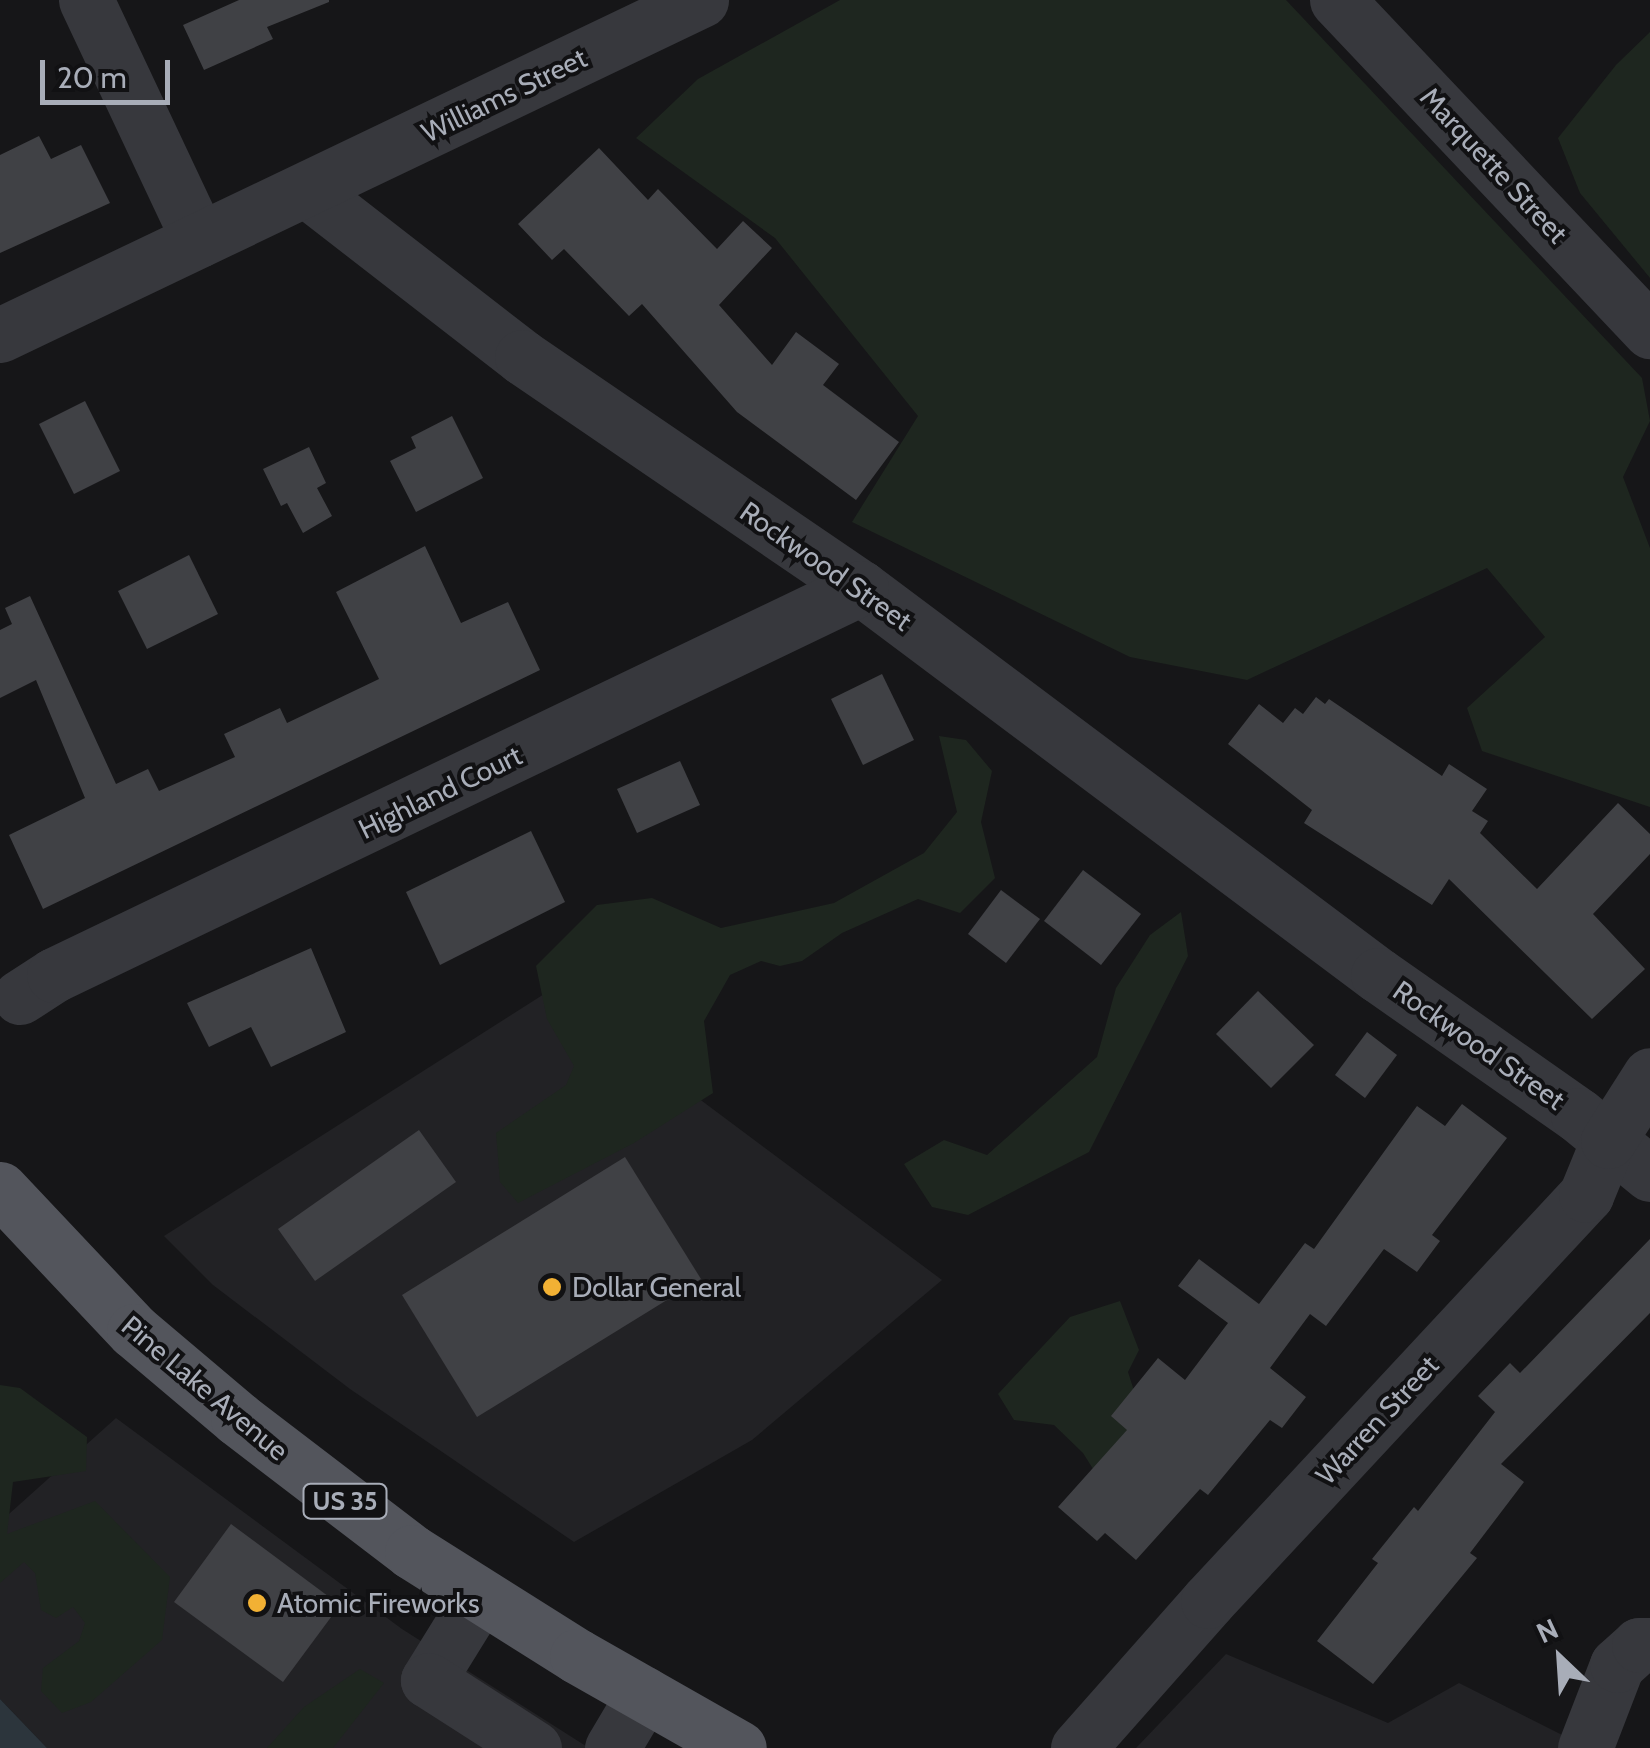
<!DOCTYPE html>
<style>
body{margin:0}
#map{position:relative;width:1650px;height:1748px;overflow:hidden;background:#161618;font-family:Cabin,sans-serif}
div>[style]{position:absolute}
.built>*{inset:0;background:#222225}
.green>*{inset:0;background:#1e261f}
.water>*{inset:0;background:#2c353c}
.building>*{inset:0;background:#404145}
.minor>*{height:55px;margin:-27.5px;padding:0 27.5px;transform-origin:27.5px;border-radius:27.5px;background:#37383d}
.major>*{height:55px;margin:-27.5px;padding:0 27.5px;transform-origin:27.5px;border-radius:27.5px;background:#53555c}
.dots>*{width:28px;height:28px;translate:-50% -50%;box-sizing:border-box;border:5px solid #111113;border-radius:50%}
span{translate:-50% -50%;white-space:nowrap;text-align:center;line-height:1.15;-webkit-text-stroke:8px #111113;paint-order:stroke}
.shield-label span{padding:2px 8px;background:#111113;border:2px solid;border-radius:8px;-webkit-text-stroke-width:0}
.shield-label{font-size:25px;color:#a8adb8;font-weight:700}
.street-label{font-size:28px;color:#a8adb8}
.poi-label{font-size:28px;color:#a8adb8}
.left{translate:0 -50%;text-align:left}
.north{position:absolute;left:1510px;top:1608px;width:100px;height:100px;-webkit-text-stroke:8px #111113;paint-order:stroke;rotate:335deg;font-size:28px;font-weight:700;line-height:40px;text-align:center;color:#a8adb8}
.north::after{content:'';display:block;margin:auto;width:35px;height:45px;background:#a8adb8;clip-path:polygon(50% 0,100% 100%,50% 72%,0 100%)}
.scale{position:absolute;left:40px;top:60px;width:130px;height:45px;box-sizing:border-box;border:5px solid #a8adb8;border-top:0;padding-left:12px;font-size:30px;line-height:35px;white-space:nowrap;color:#a8adb8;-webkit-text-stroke:8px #111113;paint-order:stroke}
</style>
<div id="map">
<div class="built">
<div style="clip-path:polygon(552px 989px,942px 1280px,752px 1440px,574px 1542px,350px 1389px,213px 1285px,164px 1236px)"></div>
<div style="clip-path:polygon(116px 1418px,402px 1629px,589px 1748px,47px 1748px,0 1699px,0 1522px)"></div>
<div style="clip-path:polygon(1226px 1654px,1388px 1723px,1459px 1683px,1588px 1748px,1136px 1748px)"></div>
</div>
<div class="green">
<div style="clip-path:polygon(840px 0,1286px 0,1642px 378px,1650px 421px,1623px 477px,1650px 548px,1650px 807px,1482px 751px,1467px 708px,1545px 637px,1487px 568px,1247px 680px,1130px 657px,852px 522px,918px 416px,775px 238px,636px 138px,698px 79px)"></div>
<div style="clip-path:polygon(1650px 32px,1650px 278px,1580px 193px,1558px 138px,1616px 65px)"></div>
<div style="clip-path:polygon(939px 736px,966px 740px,992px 771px,981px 822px,995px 878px,960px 913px,918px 899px,842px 933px,802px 961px,780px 966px,761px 961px,730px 975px,704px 1021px,713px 1093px,634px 1143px,518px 1203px,500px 1182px,496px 1133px,566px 1085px,574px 1066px,547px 1019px,536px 966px,597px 905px,652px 898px,721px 928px,834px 903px,924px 853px,957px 812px)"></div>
<div style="clip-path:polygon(1181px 912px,1188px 956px,1089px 1152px,968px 1215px,932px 1207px,904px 1164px,944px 1140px,987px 1155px,1097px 1057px,1116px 988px,1150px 935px)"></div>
<div style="clip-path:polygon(1120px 1301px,1139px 1350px,1128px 1372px,1148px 1434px,1110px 1496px,1083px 1453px,1054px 1425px,1014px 1420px,998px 1394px,1070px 1317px)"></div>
<div style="clip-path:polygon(0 1385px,20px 1388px,87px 1437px,86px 1471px,13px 1482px,7px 1534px,95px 1501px,170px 1577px,162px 1640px,91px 1702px,62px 1713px,41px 1691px,43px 1668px,79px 1641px,85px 1623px,73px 1607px,56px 1618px,41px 1610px,35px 1573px,24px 1562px,0 1583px)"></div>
<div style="clip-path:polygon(360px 1669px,384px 1683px,333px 1748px,267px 1748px,304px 1707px)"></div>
</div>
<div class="water">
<div style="clip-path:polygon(0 1699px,47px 1748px,0 1748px)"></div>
</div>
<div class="building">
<div style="clip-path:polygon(239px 0,329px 0,329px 2px,267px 27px,273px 39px,204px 70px,183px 25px)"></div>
<div style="clip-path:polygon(39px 136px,51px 159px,81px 145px,110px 203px,0 253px,0 155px)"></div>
<div style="clip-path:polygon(599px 148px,648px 200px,658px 189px,717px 249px,743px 221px,772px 248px,719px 305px,772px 365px,796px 332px,839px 364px,823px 385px,899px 442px,856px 500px,737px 412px,642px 304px,629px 316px,564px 249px,552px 260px,518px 224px)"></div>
<div style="clip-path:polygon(85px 401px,120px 471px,74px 494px,39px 424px)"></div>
<div style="clip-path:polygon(452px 416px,483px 478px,416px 512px,390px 461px,416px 448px,411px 437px)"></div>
<div style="clip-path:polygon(309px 447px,326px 483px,317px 488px,332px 516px,303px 533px,287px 503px,281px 506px,263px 469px)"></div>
<div style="clip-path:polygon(425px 546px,461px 623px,508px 602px,540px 670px,43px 909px,9px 835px,85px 798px,36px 680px,0 698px,0 630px,12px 624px,5px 608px,30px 596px,116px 784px,148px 769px,159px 791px,235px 757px,224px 734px,280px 708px,287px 723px,379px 679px,336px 592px)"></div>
<div style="clip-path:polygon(189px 555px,218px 614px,147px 649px,118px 591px)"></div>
<div style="clip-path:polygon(882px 674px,914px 740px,863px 765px,831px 699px)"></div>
<div style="clip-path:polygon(1316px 697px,1325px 704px,1329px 699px,1442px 776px,1449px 764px,1487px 789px,1472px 811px,1488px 821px,1480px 833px,1537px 889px,1618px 803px,1650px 834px,1650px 854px,1593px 914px,1645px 969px,1592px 1019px,1449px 879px,1432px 905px,1304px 823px,1312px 810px,1228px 744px,1259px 704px,1283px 723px,1295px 708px,1303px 714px)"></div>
<div style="clip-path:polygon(680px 761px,700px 805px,637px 833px,617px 789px)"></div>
<div style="clip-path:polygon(531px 831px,565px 902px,440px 965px,406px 892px)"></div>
<div style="clip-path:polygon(1083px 870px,1141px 914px,1101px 965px,1044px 921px)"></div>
<div style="clip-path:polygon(1001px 890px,1040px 919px,1006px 963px,968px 934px)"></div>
<div style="clip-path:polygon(311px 948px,346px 1032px,271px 1067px,251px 1027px,209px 1047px,187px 1003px)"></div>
<div style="clip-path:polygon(1258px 991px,1314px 1045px,1271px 1088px,1216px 1034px)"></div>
<div style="clip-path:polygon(1367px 1032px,1397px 1055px,1365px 1098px,1335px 1075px)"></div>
<div style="clip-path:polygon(1462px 1104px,1507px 1138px,1432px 1235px,1440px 1241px,1417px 1272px,1384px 1249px,1326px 1326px,1310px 1314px,1270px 1368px,1306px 1397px,1282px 1428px,1270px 1420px,1208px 1495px,1200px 1489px,1136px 1560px,1105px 1533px,1097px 1541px,1058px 1507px,1127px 1430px,1111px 1416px,1158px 1358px,1185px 1380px,1228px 1323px,1178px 1286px,1199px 1259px,1259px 1304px,1305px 1243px,1314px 1249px,1417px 1106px,1445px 1126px)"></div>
<div style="clip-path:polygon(419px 1130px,456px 1182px,315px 1281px,278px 1229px)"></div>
<div style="clip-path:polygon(625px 1157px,701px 1279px,477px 1417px,402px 1295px)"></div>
<div style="clip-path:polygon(1650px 1239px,1650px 1313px,1501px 1464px,1524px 1482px,1470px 1553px,1477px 1558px,1373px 1684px,1317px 1641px,1378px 1563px,1372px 1559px,1414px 1507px,1418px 1511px,1495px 1412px,1478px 1396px,1510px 1363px,1520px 1373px)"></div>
<div style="clip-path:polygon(231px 1524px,340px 1605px,283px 1682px,174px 1602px)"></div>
</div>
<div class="minor">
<div style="left:86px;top:0;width:265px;rotate:64.8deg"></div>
<div style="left:1337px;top:0;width:456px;rotate:46.6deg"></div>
<div style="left:308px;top:191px;width:271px;rotate:37.8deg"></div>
<div style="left:522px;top:357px;width:410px;rotate:34.3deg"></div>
<div style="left:861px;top:588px;width:646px;rotate:36.82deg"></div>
<div style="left:1378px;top:975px;width:244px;rotate:35deg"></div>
<div style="left:1578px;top:1115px;width:93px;rotate:39.3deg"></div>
<div style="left:0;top:335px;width:777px;rotate:-25.54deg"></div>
<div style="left:20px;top:997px;width:40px;rotate:-32.9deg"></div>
<div style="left:54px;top:975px;width:895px;rotate:-25.62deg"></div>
<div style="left:480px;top:1596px;width:99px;rotate:121.8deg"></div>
<div style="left:428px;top:1680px;width:126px;rotate:32.7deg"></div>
<div style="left:612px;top:1748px;width:63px;rotate:-59.3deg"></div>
<div style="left:1078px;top:1748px;width:196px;rotate:-48.5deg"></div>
<div style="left:1208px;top:1601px;width:555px;rotate:-47.05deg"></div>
<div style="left:1586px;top:1195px;width:58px;rotate:-67.8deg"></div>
<div style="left:1608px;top:1141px;width:78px;rotate:-57.5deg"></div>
<div style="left:1585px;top:1748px;width:89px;rotate:-68.9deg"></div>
<div style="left:1617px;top:1665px;width:30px;rotate:-42deg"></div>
<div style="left:1639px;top:1645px;width:11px"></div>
</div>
<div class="major">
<div style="left:0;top:1189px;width:195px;rotate:46.7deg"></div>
<div style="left:134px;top:1331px;width:136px;rotate:40.2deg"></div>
<div style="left:238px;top:1419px;width:219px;rotate:37.4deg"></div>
<div style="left:412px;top:1552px;width:195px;rotate:32.2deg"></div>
<div style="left:577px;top:1656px;width:186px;rotate:29.6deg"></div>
</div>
<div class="dots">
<div style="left:552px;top:1287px;background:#f2b134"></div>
<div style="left:257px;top:1603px;background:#f2b134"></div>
</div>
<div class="shield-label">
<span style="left:345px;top:1501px">US 35</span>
</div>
<div class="street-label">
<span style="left:504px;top:95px;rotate:-26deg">Williams Street</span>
<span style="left:1494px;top:165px;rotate:47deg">Marquette Street</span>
<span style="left:826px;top:566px;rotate:35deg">Rockwood Street</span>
<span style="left:440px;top:792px;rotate:-26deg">Highland Court</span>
<span style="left:1479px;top:1045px;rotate:35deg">Rockwood Street</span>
<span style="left:205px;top:1388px;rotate:40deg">Pine Lake Avenue</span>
<span style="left:1377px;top:1420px;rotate:-47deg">Warren Street</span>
</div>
<div class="poi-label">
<span class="left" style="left:572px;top:1287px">Dollar General</span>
<span class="left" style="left:277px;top:1603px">Atomic Fireworks</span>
</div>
<div class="north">N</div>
<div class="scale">20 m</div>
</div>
